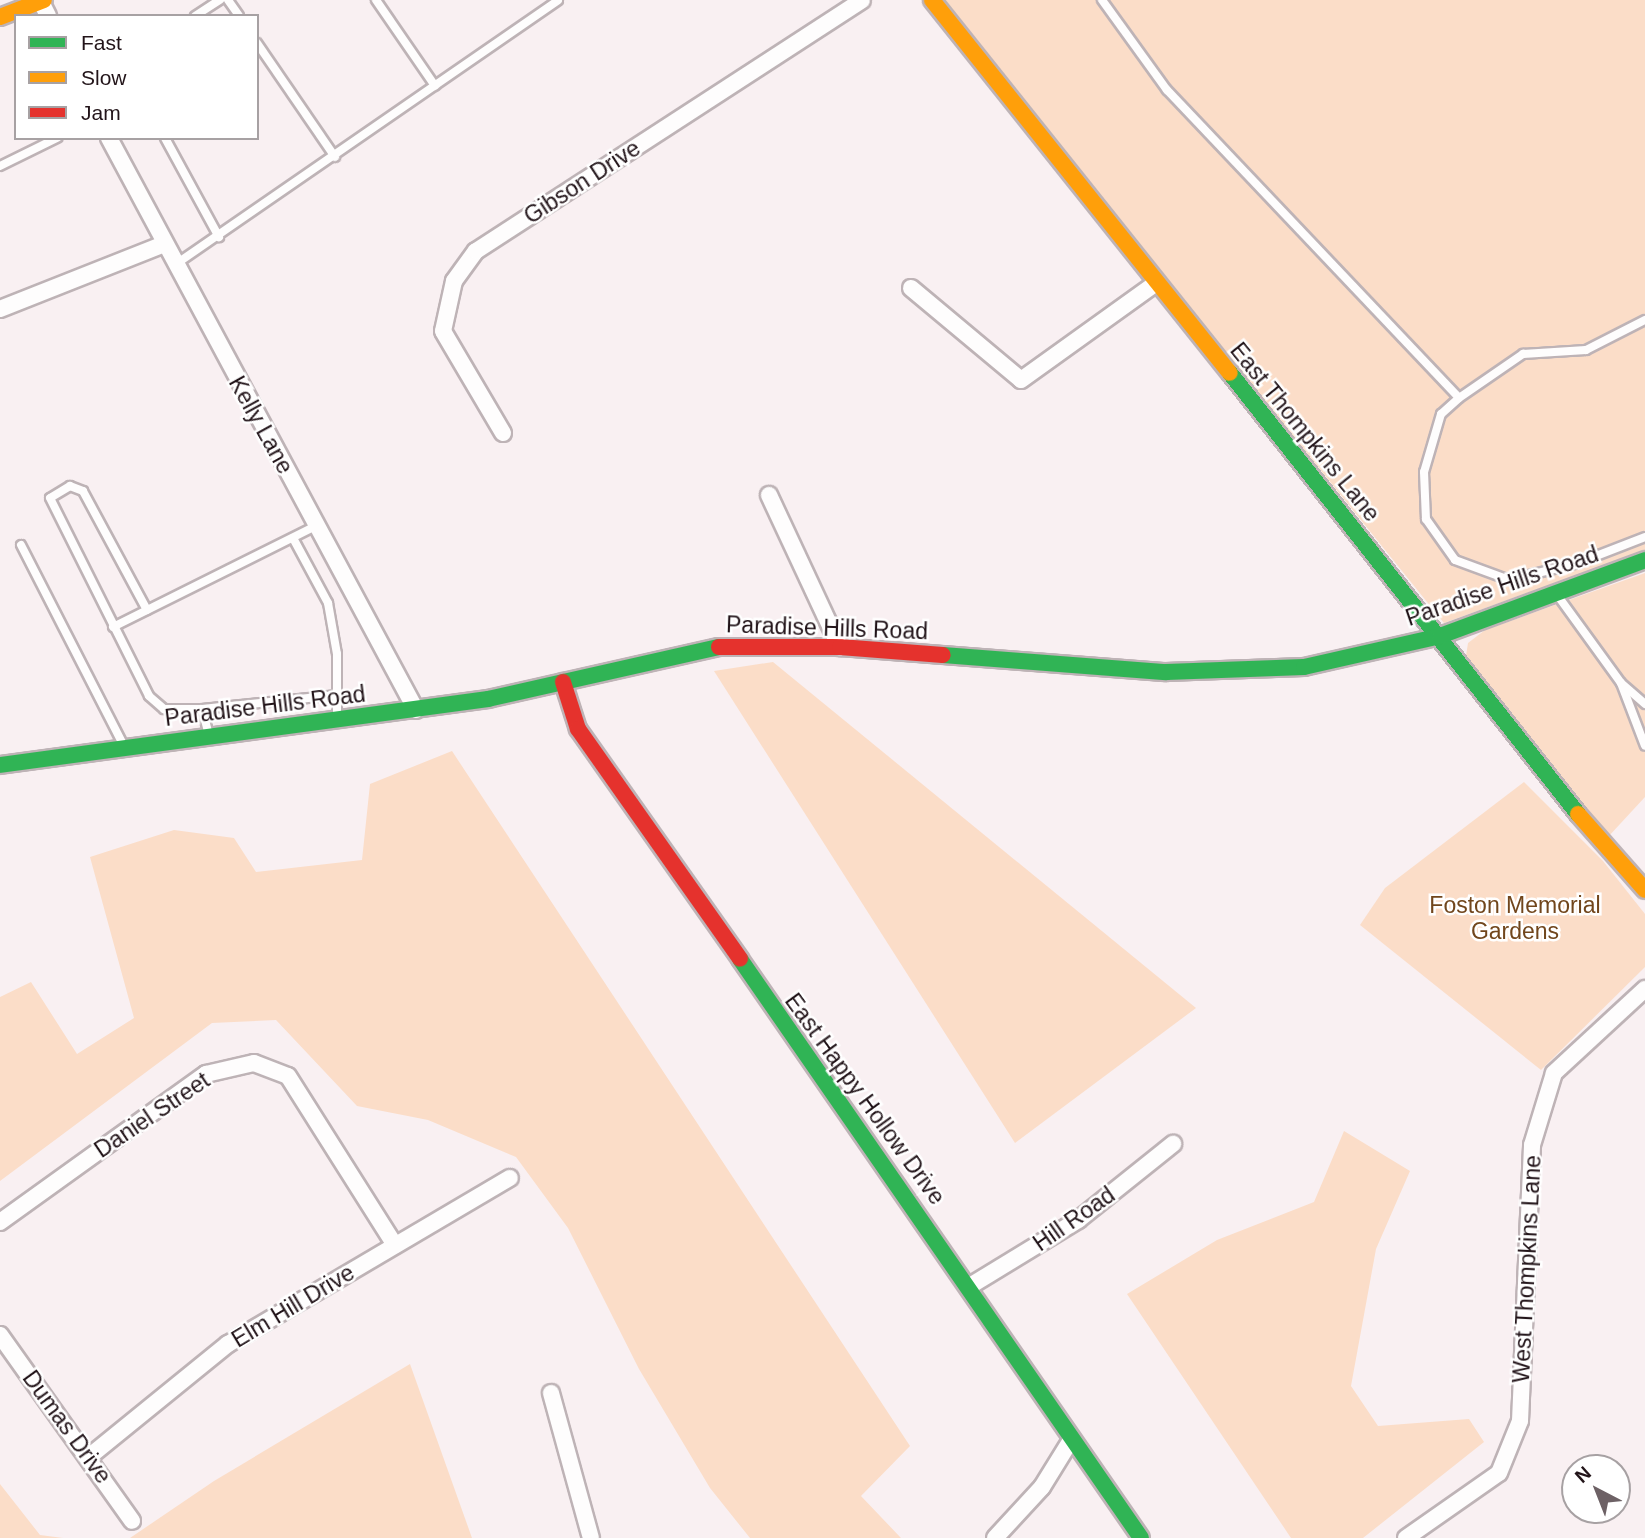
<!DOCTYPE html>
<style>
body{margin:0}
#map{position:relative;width:1645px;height:1538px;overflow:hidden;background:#f9f0f2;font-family:Helvetica,sans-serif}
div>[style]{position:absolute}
.green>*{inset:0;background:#fbddc8}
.roads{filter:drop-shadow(2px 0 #beb3b6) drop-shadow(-2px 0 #beb3b6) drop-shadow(0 2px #beb3b6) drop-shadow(0 -2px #beb3b6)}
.lane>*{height:8px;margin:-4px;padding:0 4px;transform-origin:4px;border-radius:4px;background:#fefdfd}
.street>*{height:16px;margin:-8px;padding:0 8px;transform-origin:8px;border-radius:8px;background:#fefdfd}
.fast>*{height:16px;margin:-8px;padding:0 8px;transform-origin:8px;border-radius:8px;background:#30b455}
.slow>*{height:16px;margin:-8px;padding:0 8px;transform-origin:8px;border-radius:8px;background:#ff9f0a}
.jam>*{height:16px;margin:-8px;padding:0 8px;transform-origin:8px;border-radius:8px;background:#e5322d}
span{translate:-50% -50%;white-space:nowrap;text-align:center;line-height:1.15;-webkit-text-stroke:5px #fff;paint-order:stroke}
.street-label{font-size:23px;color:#221419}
.park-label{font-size:23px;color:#71461c}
.legend{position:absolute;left:14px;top:14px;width:245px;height:126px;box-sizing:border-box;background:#fff;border:2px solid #a7a1a3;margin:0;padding:9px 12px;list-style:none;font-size:21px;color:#221419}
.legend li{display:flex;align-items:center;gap:14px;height:35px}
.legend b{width:35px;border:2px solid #a7a1a3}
.north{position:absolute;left:1561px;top:1454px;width:70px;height:70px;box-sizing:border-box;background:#fff;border:2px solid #a7a1a3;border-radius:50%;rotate:318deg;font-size:19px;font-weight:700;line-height:28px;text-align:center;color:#221419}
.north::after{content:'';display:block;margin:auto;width:24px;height:32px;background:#6d6165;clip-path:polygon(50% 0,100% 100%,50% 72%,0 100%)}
</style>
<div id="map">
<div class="green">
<div style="clip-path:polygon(941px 0,1645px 0,1645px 550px,1444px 623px)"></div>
<div style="clip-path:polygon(1645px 573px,1645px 797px,1608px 837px,1466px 656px,1468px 643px,1485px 630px)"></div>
<div style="clip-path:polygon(773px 662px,1196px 1008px,1015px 1143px,714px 671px)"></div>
<div style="clip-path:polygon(452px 751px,910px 1446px,861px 1496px,901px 1538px,750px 1538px,710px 1488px,639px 1369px,568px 1228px,516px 1157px,428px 1120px,357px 1106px,276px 1020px,212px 1023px,0 1181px,0 997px,31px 982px,77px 1054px,134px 1018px,90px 857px,174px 830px,234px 838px,256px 872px,362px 860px,370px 784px)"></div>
<div style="clip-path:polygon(1524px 782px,1603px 861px,1645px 914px,1645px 967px,1541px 1070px,1360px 925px,1385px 888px)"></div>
<div style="clip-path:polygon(1344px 1131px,1410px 1171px,1376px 1249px,1351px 1386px,1378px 1426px,1469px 1419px,1484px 1442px,1363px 1538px,1291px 1538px,1127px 1294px,1217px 1240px,1314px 1202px)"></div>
<div style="clip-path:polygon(410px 1364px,472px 1538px,130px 1538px,214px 1481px)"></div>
<div style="clip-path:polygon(0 1484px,40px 1535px,63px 1538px,0 1538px)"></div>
</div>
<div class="roads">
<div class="lane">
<div style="left:228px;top:0;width:19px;rotate:55deg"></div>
<div style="left:376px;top:0;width:104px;rotate:55.5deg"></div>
<div style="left:1102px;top:0;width:111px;rotate:54.2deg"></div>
<div style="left:1167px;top:90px;width:424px;rotate:46.5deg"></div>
<div style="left:1459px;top:398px;width:78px;rotate:-34.5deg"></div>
<div style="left:1523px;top:354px;width:63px;rotate:-3.6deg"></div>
<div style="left:1586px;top:350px;width:66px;rotate:-27deg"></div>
<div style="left:195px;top:16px;width:30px;rotate:-33deg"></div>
<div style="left:257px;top:43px;width:138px;rotate:55.6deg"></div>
<div style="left:165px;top:138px;width:113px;rotate:61.4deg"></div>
<div style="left:0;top:166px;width:64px;rotate:-26.2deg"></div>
<div style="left:176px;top:264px;width:464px;rotate:-34.6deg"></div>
<div style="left:1459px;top:398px;width:24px;rotate:138deg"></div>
<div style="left:1441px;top:414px;width:60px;rotate:106.3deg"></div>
<div style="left:1424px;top:472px;width:47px;rotate:87.6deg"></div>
<div style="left:1426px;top:519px;width:50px;rotate:54.7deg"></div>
<div style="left:1455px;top:560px;width:58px;rotate:20.3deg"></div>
<div style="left:1509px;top:580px;width:71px;rotate:-13.8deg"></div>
<div style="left:1578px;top:563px;width:72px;rotate:-21.2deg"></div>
<div style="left:293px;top:538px;width:74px;rotate:61.7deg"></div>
<div style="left:328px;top:603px;width:52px;rotate:80deg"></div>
<div style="left:337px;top:654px;width:63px;rotate:90deg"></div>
<div style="left:21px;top:545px;width:226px;rotate:62.9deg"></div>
<div style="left:1558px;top:596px;width:107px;rotate:54.1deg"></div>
<div style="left:1621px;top:683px;width:32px;rotate:41deg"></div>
<div style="left:147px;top:610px;width:135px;rotate:-118.3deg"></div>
<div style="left:83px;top:491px;width:14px;rotate:-159deg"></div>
<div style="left:70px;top:486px;width:23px;rotate:149deg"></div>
<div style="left:50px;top:498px;width:221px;rotate:63.4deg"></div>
<div style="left:149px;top:696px;width:20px;rotate:41deg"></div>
<div style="left:164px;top:709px;width:38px"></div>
<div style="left:202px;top:709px;width:27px;rotate:75deg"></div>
<div style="left:113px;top:627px;width:227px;rotate:-26.5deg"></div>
<div style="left:1621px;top:683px;width:67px;rotate:69.1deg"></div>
<div style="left:202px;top:709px;width:136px;rotate:-5.9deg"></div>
</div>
<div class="street">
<div style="left:40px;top:0;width:18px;rotate:63deg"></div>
<div style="left:109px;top:138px;width:649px;rotate:61.78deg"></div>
<div style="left:911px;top:288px;width:143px;rotate:39.9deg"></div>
<div style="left:1021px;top:380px;width:166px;rotate:-35.7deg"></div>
<div style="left:0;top:309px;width:174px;rotate:-21.6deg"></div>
<div style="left:503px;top:433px;width:118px;rotate:-120.5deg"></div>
<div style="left:443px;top:331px;width:51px;rotate:-77.6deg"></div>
<div style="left:454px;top:281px;width:37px;rotate:-54deg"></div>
<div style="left:476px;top:251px;width:460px;rotate:-33deg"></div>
<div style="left:769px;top:495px;width:168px;rotate:65deg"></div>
<div style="left:0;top:1222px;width:254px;rotate:-35.7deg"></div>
<div style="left:206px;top:1074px;width:49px;rotate:-12.9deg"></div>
<div style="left:254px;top:1063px;width:36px;rotate:21deg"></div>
<div style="left:288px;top:1076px;width:200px;rotate:57.7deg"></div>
<div style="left:970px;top:1286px;width:127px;rotate:-31.4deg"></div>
<div style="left:1078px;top:1220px;width:122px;rotate:-38.7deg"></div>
<div style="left:0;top:1335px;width:228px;rotate:54.6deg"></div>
<div style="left:551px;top:1393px;width:150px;rotate:74.6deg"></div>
<div style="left:90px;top:1456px;width:178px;rotate:-39.1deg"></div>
<div style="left:228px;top:1344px;width:327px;rotate:-30.5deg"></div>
<div style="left:995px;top:1538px;width:69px;rotate:-47.3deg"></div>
<div style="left:1042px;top:1487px;width:55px;rotate:-58.3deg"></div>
<div style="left:1406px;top:1538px;width:113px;rotate:-35deg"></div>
<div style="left:1499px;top:1473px;width:56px;rotate:-68deg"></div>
<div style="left:1520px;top:1421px;width:276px;rotate:-87.5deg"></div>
<div style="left:1532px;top:1145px;width:75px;rotate:-73deg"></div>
<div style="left:1554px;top:1073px;width:124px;rotate:-42.7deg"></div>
</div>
<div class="fast">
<div style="left:1230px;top:373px;width:562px;rotate:51.72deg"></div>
<div style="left:943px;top:655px;width:224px;rotate:4.4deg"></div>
<div style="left:1166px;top:672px;width:138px;rotate:-2.1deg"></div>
<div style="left:1304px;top:667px;width:139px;rotate:-12.8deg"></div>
<div style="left:1440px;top:636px;width:219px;rotate:-20.3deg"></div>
<div style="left:0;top:765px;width:492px;rotate:-7.7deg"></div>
<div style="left:488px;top:699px;width:237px;rotate:-12.7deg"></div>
<div style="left:740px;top:959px;width:704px;rotate:55.29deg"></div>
</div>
<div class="slow">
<div style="left:932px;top:0;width:477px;rotate:51.4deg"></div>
<div style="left:0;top:17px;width:47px;rotate:-21.1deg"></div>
<div style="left:1578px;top:814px;width:101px;rotate:48.6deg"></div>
</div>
<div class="jam">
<div style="left:719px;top:647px;width:121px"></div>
<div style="left:840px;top:647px;width:103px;rotate:4.4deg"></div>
<div style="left:563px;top:682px;width:49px;rotate:72.3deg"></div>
<div style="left:578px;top:729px;width:281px;rotate:54.8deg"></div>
</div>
</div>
<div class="street-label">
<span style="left:582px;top:182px;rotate:-33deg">Gibson Drive</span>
<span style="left:261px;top:425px;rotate:61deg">Kelly Lane</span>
<span style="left:1305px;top:432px;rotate:51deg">East Thompkins Lane</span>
<span style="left:1502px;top:586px;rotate:-19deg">Paradise Hills Road</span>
<span style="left:827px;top:628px;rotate:2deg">Paradise Hills Road</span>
<span style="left:265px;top:706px;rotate:-7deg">Paradise Hills Road</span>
<span style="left:865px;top:1099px;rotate:54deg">East Happy Hollow Drive</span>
<span style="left:152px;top:1115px;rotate:-34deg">Daniel Street</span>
<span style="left:1074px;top:1219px;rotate:-35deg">Hill Road</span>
<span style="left:1527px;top:1269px;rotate:-87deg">West Thompkins Lane</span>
<span style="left:293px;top:1306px;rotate:-31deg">Elm Hill Drive</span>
<span style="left:67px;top:1427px;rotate:54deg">Dumas Drive</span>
</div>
<div class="park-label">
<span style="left:1515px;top:918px">Foston Memorial<br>Gardens</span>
</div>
<ul class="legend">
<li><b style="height:9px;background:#30b455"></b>Fast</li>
<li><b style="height:9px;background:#ff9f0a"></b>Slow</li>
<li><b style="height:9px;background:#e5322d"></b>Jam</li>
</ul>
<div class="north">N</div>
</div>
